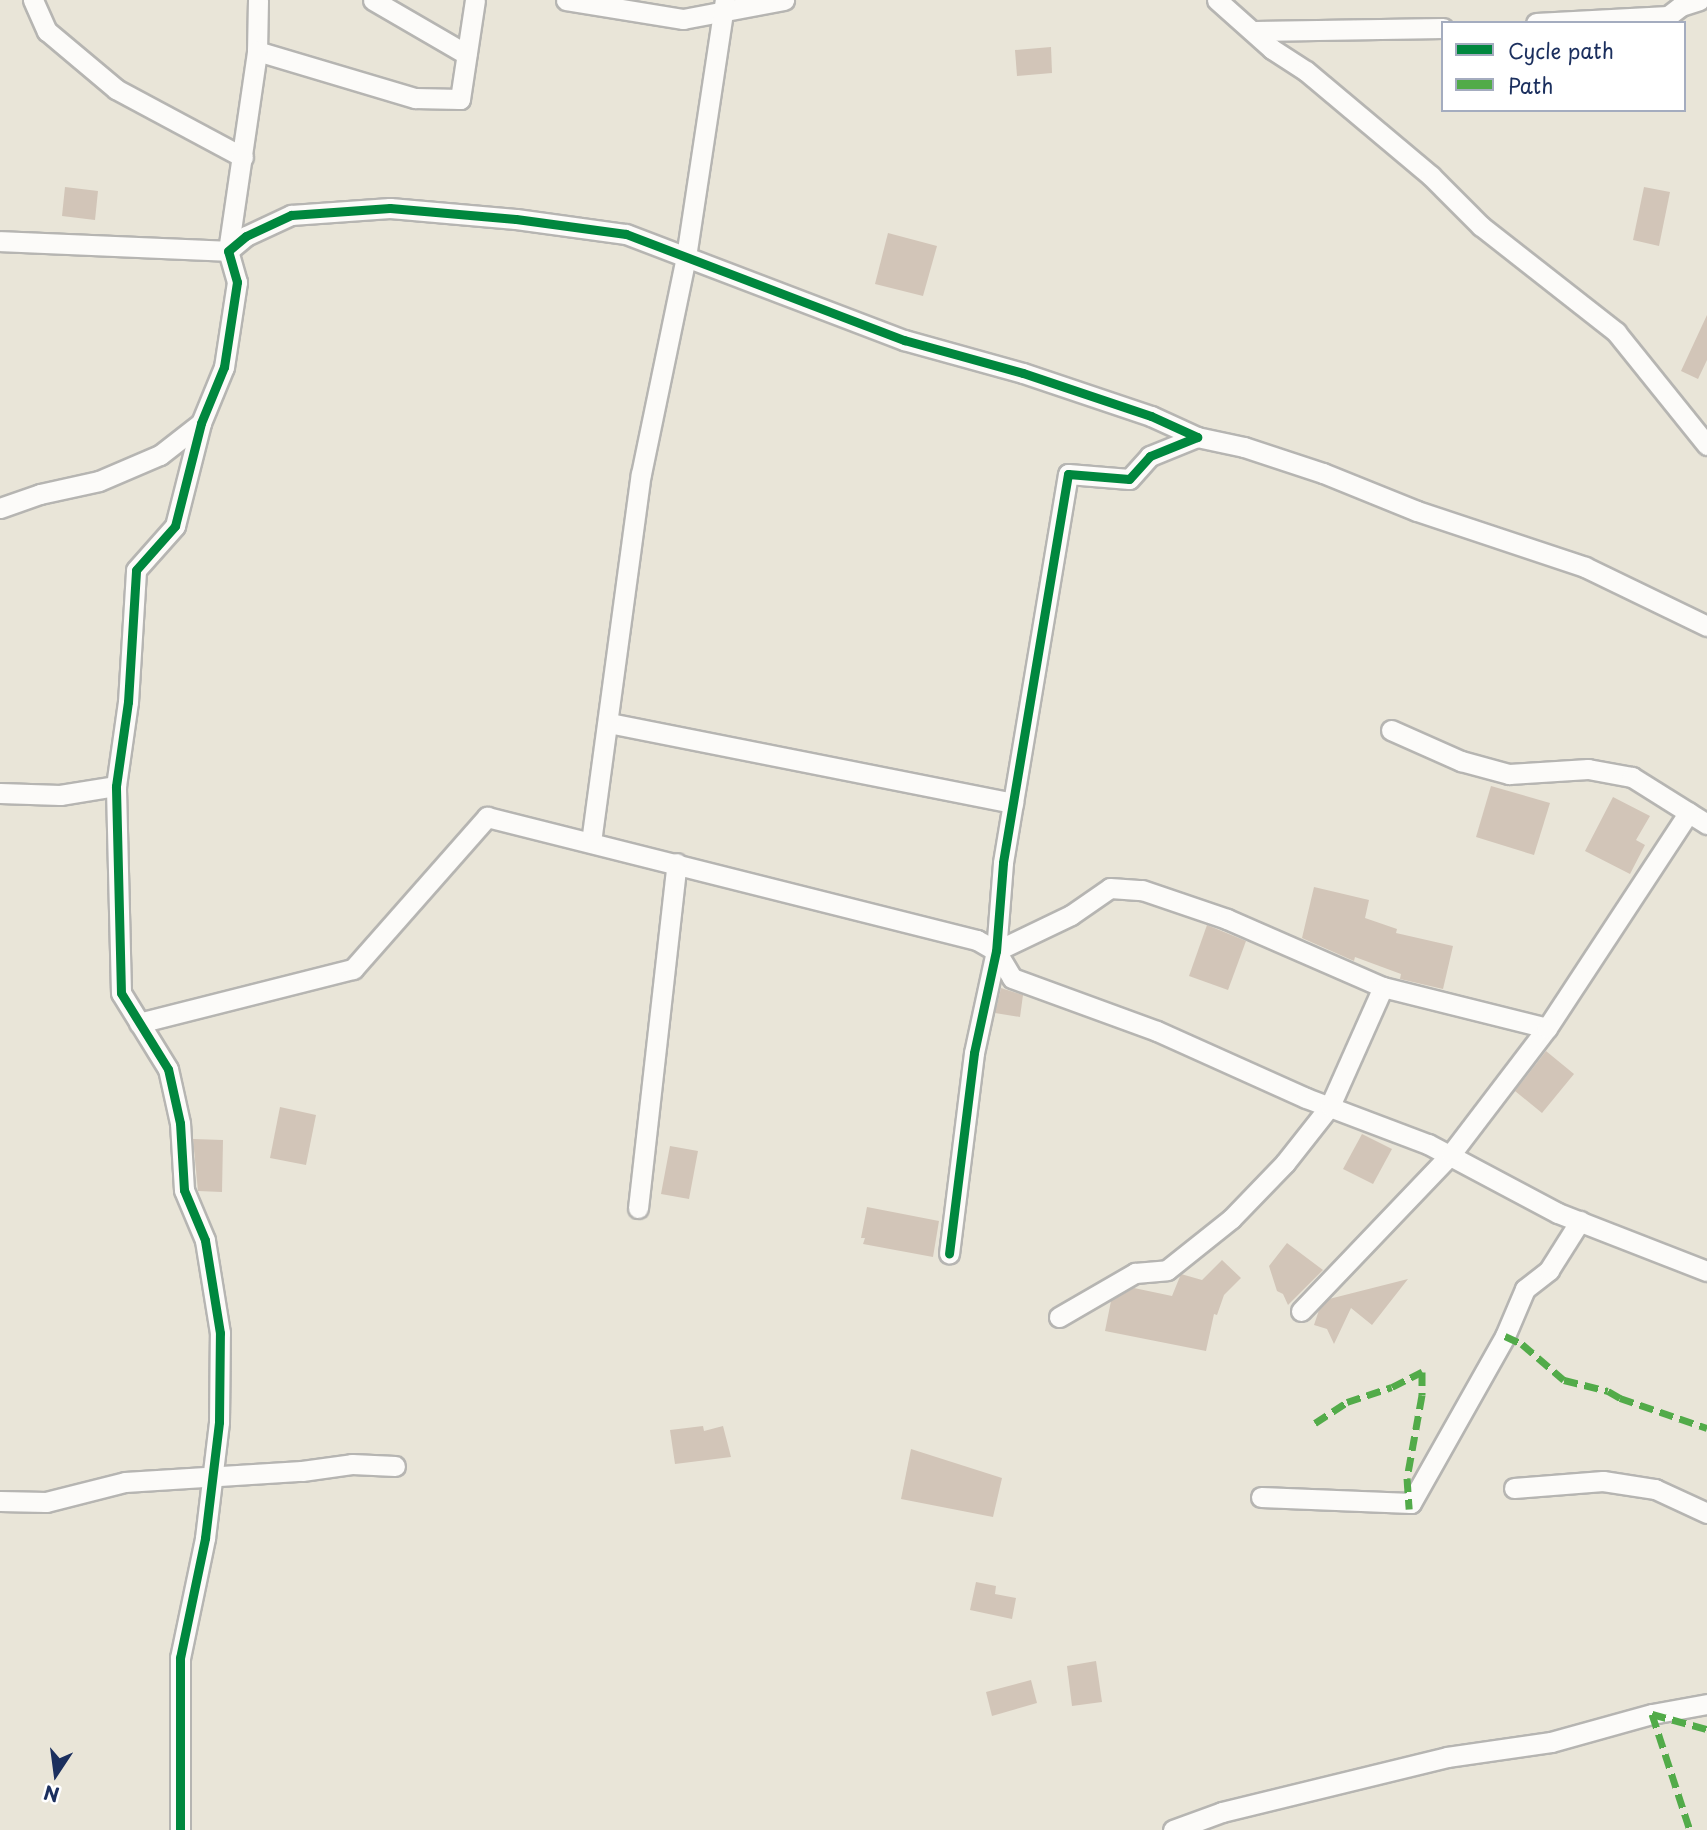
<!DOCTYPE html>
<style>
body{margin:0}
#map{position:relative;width:1707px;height:1830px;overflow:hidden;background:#e9e5d8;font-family:"Playpen Sans",sans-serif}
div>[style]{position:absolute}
.building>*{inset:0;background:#d2c5b8}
.roads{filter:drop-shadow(2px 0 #b6b5b2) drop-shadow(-2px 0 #b6b5b2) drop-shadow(0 2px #b6b5b2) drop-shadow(0 -2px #b6b5b2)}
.street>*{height:19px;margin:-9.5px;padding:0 9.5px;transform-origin:9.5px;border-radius:9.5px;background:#fcfbf9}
.quiet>*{height:7px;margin-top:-3.5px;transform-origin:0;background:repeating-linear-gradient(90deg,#52ab49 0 14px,transparent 0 21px)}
.cycleway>*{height:9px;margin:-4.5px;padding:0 4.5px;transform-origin:4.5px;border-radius:4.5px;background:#00873e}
span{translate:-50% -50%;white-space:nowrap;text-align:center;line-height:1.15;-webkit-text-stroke:7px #fff;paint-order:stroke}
.legend{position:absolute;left:1441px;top:21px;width:245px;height:91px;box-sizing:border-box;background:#fff;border:2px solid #a4acbf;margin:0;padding:9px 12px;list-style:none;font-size:21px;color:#1b2f5e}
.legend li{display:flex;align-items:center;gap:14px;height:35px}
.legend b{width:35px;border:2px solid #a4acbf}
.north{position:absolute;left:21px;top:1739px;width:70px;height:70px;-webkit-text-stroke:5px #fff;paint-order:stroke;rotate:193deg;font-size:19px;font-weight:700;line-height:28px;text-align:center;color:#1b2f5e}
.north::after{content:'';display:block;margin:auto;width:24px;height:32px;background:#1b2f5e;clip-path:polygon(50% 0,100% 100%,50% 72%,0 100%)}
</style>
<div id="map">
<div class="building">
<div style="clip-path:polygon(1051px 47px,1052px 73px,1017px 76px,1015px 50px)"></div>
<div style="clip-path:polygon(65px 187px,98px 191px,95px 220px,62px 216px)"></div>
<div style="clip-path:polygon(1644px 187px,1670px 192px,1659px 246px,1633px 240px)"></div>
<div style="clip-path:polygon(888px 233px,937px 246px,923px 296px,875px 284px)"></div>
<div style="clip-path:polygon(1707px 315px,1707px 360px,1698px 379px,1681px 371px)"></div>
<div style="clip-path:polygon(1491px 786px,1550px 803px,1534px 855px,1476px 837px)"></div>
<div style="clip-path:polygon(1613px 797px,1650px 816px,1636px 840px,1645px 845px,1630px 874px,1585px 851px)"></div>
<div style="clip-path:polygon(1314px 887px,1369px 900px,1365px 918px,1397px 929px,1396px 933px,1453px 946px,1443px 989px,1400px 979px,1401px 974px,1355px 957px,1354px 961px,1302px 938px)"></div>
<div style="clip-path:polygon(1207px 925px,1246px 941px,1228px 990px,1189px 976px)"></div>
<div style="clip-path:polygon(1001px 988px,1023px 995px,1020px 1017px,995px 1013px)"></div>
<div style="clip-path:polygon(1546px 1051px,1574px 1074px,1542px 1113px,1515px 1091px)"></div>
<div style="clip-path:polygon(280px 1107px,316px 1115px,306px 1165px,270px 1158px)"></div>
<div style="clip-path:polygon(1362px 1134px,1392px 1149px,1373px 1184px,1343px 1169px)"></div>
<div style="clip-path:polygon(193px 1139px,223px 1140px,222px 1192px,198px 1191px)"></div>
<div style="clip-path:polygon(670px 1146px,698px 1151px,689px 1199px,661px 1194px)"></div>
<div style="clip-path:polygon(867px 1207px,939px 1221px,933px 1257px,863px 1244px,865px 1238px,861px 1238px)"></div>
<div style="clip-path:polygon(1287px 1243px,1323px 1270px,1288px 1305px,1283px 1294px,1277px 1291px,1269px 1266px)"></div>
<div style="clip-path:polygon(1222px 1260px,1241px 1278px,1224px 1295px,1217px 1315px,1214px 1314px,1206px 1351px,1105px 1331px,1111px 1301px,1134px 1288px,1172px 1296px,1181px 1274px,1202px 1280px)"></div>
<div style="clip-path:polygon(1408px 1279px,1372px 1325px,1351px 1308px,1334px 1344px,1327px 1329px,1314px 1325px,1319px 1310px,1329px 1299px)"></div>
<div style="clip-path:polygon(703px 1426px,704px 1431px,723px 1426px,731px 1457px,675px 1464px,670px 1430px)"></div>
<div style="clip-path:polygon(911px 1449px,1002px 1478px,993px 1517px,901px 1499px)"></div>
<div style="clip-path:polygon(976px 1582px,996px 1586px,995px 1594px,1016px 1598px,1012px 1619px,970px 1610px)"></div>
<div style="clip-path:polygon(1096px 1661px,1102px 1702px,1072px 1706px,1067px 1666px)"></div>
<div style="clip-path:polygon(1031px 1680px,1037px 1703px,992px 1716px,986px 1692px)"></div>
</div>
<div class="roads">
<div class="street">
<div style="left:33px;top:0;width:34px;rotate:66deg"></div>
<div style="left:47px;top:31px;width:90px;rotate:40deg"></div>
<div style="left:116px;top:89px;width:144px;rotate:28.2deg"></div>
<div style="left:258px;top:0;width:51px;rotate:91.1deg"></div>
<div style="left:257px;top:51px;width:165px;rotate:16.6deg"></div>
<div style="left:415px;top:98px;width:45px;rotate:1.3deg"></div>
<div style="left:460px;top:99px;width:100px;rotate:-81.4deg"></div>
<div style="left:373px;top:0;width:108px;rotate:30.1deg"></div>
<div style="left:566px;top:0;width:119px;rotate:9.2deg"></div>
<div style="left:683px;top:19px;width:103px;rotate:-10.7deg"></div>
<div style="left:1217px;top:0;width:74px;rotate:41.7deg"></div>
<div style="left:1272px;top:49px;width:40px;rotate:32.9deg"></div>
<div style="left:1306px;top:71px;width:163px;rotate:40deg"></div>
<div style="left:1431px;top:176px;width:71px;rotate:45deg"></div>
<div style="left:1481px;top:226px;width:172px;rotate:38.1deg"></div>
<div style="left:1616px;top:332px;width:145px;rotate:51.2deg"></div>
<div style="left:1536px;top:23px;width:132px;rotate:-3deg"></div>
<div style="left:1668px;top:16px;width:16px;rotate:-38deg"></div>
<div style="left:1681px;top:6px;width:19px;rotate:-18deg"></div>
<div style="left:1255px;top:31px;width:188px;rotate:-0.9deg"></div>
<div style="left:0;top:241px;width:228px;rotate:2.5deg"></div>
<div style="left:228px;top:251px;width:202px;rotate:-81.7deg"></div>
<div style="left:1197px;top:437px;width:48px;rotate:12deg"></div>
<div style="left:1244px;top:447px;width:83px;rotate:18.2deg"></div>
<div style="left:1323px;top:473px;width:101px;rotate:22deg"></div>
<div style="left:1417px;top:511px;width:177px;rotate:18.4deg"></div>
<div style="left:1585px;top:567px;width:136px;rotate:25.8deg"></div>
<div style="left:0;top:508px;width:42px;rotate:-19.3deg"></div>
<div style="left:40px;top:494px;width:60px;rotate:-12.4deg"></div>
<div style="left:99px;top:481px;width:66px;rotate:-23.1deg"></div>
<div style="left:160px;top:455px;width:52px;rotate:-38deg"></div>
<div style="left:609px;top:723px;width:412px;rotate:11.2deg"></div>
<div style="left:1391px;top:730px;width:77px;rotate:23.9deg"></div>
<div style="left:1461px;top:761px;width:50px;rotate:15.2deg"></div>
<div style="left:1509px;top:774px;width:79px;rotate:-3.6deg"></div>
<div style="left:1588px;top:769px;width:45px;rotate:10.3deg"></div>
<div style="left:1632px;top:777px;width:89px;rotate:32.1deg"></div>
<div style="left:0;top:793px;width:60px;rotate:1.9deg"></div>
<div style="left:60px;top:795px;width:57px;rotate:-9.1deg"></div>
<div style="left:591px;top:842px;width:371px;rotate:-82.3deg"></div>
<div style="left:641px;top:474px;width:222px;rotate:-78.3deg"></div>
<div style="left:686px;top:257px;width:260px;rotate:-81.4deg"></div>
<div style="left:996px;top:951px;width:83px;rotate:-25.6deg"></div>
<div style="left:1071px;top:915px;width:47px;rotate:-34.7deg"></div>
<div style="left:1110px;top:888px;width:32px;rotate:4deg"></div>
<div style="left:1142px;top:890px;width:90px;rotate:18.8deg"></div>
<div style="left:1227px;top:919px;width:170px;rotate:23.6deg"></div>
<div style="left:1383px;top:987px;width:169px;rotate:14deg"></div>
<div style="left:139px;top:1023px;width:221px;rotate:-14.2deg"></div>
<div style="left:353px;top:969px;width:203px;rotate:-48.6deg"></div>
<div style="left:487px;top:817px;width:505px;rotate:14.09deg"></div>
<div style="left:977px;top:940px;width:22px;rotate:30deg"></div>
<div style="left:996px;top:951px;width:31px;rotate:59deg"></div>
<div style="left:1012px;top:978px;width:154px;rotate:20.1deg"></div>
<div style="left:1157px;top:1031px;width:163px;rotate:24.2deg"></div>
<div style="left:1306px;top:1098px;width:130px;rotate:20.7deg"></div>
<div style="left:1428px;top:1144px;width:147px;rotate:28deg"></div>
<div style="left:1558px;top:1213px;width:160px;rotate:21.3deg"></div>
<div style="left:638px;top:1208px;width:347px;rotate:-83.6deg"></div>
<div style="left:1301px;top:1311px;width:217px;rotate:-46.3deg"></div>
<div style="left:1451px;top:1154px;width:158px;rotate:-52.7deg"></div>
<div style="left:1547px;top:1028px;width:258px;rotate:-56.7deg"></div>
<div style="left:1059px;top:1317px;width:88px;rotate:-30.1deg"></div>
<div style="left:1135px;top:1273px;width:32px;rotate:-5deg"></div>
<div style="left:1167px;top:1270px;width:82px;rotate:-38.6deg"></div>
<div style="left:1231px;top:1219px;width:78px;rotate:-46deg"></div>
<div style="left:1285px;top:1163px;width:73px;rotate:-51.7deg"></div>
<div style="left:1330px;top:1106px;width:130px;rotate:-66deg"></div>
<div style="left:1514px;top:1488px;width:89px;rotate:-4.5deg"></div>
<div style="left:1603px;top:1481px;width:53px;rotate:8.7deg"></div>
<div style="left:1655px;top:1489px;width:57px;rotate:24.8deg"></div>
<div style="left:1261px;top:1497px;width:150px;rotate:2.3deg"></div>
<div style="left:1411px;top:1503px;width:192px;rotate:-60.6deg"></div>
<div style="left:1505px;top:1336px;width:51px;rotate:-66.9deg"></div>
<div style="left:1525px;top:1289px;width:31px;rotate:-38deg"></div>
<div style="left:1549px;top:1270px;width:58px;rotate:-57.7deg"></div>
<div style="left:0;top:1501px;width:46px;rotate:1.2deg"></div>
<div style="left:46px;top:1502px;width:81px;rotate:-14.2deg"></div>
<div style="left:125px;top:1482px;width:177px;rotate:-3.6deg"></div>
<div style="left:302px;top:1471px;width:50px;rotate:-8deg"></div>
<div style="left:352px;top:1464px;width:43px;rotate:2.7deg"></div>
<div style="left:180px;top:1830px;width:172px;rotate:-90deg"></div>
<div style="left:180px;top:1658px;width:123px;rotate:-78.2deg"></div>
<div style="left:205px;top:1538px;width:117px;rotate:-83.1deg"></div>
<div style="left:219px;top:1422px;width:89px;rotate:-89.4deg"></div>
<div style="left:220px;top:1333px;width:94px;rotate:-99.2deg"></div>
<div style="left:205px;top:1240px;width:54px;rotate:-112.8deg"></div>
<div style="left:184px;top:1190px;width:67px;rotate:-93.4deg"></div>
<div style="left:180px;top:1123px;width:55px;rotate:-102.5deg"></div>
<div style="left:168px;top:1069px;width:89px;rotate:-121.7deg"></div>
<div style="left:121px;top:993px;width:207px;rotate:-91.4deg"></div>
<div style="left:116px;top:786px;width:85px;rotate:-81.9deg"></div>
<div style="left:128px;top:702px;width:132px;rotate:-86.5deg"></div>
<div style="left:136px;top:570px;width:59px;rotate:-48.4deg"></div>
<div style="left:175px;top:526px;width:106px;rotate:-75.8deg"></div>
<div style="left:201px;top:423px;width:61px;rotate:-67.7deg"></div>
<div style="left:224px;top:367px;width:86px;rotate:-81.3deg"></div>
<div style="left:237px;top:282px;width:32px;rotate:-106deg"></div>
<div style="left:228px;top:251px;width:23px;rotate:-40deg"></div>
<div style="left:246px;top:236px;width:50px;rotate:-25deg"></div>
<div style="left:291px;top:215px;width:99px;rotate:-4deg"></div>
<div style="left:390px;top:208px;width:126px;rotate:5deg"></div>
<div style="left:516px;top:219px;width:111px;rotate:7.8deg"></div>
<div style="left:626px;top:234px;width:298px;rotate:20.9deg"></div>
<div style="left:904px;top:340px;width:123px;rotate:15.5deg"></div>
<div style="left:1023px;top:373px;width:135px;rotate:18.6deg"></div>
<div style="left:1151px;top:416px;width:51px;rotate:24.5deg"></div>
<div style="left:1197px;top:437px;width:51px;rotate:158deg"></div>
<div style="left:1150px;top:456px;width:31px;rotate:132deg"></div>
<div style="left:1129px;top:479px;width:61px;rotate:-175.3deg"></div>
<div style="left:1068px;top:474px;width:394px;rotate:99.5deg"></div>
<div style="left:1003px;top:863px;width:88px;rotate:94.5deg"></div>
<div style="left:996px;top:951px;width:104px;rotate:102.2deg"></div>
<div style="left:974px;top:1053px;width:202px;rotate:97.1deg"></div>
<div style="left:1173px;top:1830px;width:52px;rotate:-20.2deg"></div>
<div style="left:1222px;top:1812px;width:232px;rotate:-13.7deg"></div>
<div style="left:1447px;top:1757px;width:105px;rotate:-8.2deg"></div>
<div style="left:1551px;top:1742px;width:105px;rotate:-15.5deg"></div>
<div style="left:1652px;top:1714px;width:56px;rotate:-10.3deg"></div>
</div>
</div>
<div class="quiet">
<div style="left:1505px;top:1336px;width:19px;rotate:25deg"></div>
<div style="left:1522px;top:1344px;width:55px;rotate:40.6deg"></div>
<div style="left:1564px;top:1380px;width:45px;rotate:14deg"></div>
<div style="left:1608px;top:1391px;width:14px;rotate:30deg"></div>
<div style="left:1620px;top:1398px;width:92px;rotate:19deg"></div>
<div style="left:1315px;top:1423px;width:38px;rotate:-33deg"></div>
<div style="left:1347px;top:1402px;width:47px;rotate:-18.4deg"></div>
<div style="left:1392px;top:1387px;width:34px;rotate:-27deg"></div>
<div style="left:1422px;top:1372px;width:23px;rotate:90deg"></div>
<div style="left:1422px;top:1395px;width:84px;rotate:100.2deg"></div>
<div style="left:1407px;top:1478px;width:31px;rotate:86deg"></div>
<div style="left:1652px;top:1714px;width:122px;rotate:71.9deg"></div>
<div style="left:1652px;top:1714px;width:57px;rotate:15.3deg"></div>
</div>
<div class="cycleway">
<div style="left:180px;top:1830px;width:172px;rotate:-90deg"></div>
<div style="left:180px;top:1658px;width:123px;rotate:-78.2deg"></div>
<div style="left:205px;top:1538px;width:117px;rotate:-83.1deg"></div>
<div style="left:219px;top:1422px;width:89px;rotate:-89.4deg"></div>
<div style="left:220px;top:1333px;width:94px;rotate:-99.2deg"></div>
<div style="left:205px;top:1240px;width:54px;rotate:-112.8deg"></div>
<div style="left:184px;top:1190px;width:67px;rotate:-93.4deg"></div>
<div style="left:180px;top:1123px;width:55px;rotate:-102.5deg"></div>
<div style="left:168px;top:1069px;width:89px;rotate:-121.7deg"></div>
<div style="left:121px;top:993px;width:207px;rotate:-91.4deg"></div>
<div style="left:116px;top:786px;width:85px;rotate:-81.9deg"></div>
<div style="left:128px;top:702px;width:132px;rotate:-86.5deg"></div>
<div style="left:136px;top:570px;width:59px;rotate:-48.4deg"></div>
<div style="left:175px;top:526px;width:106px;rotate:-75.8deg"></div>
<div style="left:201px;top:423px;width:61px;rotate:-67.7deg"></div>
<div style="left:224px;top:367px;width:86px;rotate:-81.3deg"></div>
<div style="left:237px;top:282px;width:32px;rotate:-106deg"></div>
<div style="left:228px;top:251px;width:23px;rotate:-40deg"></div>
<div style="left:246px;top:236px;width:50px;rotate:-25deg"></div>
<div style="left:291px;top:215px;width:99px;rotate:-4deg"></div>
<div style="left:390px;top:208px;width:126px;rotate:5deg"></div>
<div style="left:516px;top:219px;width:111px;rotate:7.8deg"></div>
<div style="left:626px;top:234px;width:298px;rotate:20.9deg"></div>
<div style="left:904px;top:340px;width:123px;rotate:15.5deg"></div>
<div style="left:1023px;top:373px;width:135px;rotate:18.6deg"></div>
<div style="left:1151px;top:416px;width:51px;rotate:24.5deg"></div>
<div style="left:1197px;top:437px;width:51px;rotate:158deg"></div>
<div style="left:1150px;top:456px;width:31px;rotate:132deg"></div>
<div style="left:1129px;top:479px;width:61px;rotate:-175.3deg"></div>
<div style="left:1068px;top:474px;width:394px;rotate:99.5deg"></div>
<div style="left:1003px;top:863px;width:88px;rotate:94.5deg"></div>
<div style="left:996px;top:951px;width:104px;rotate:102.2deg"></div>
<div style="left:974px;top:1053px;width:202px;rotate:97.1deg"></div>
</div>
<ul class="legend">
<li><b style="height:9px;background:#00873e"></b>Cycle path</li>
<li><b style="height:9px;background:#52ab49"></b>Path</li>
</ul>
<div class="north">N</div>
</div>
